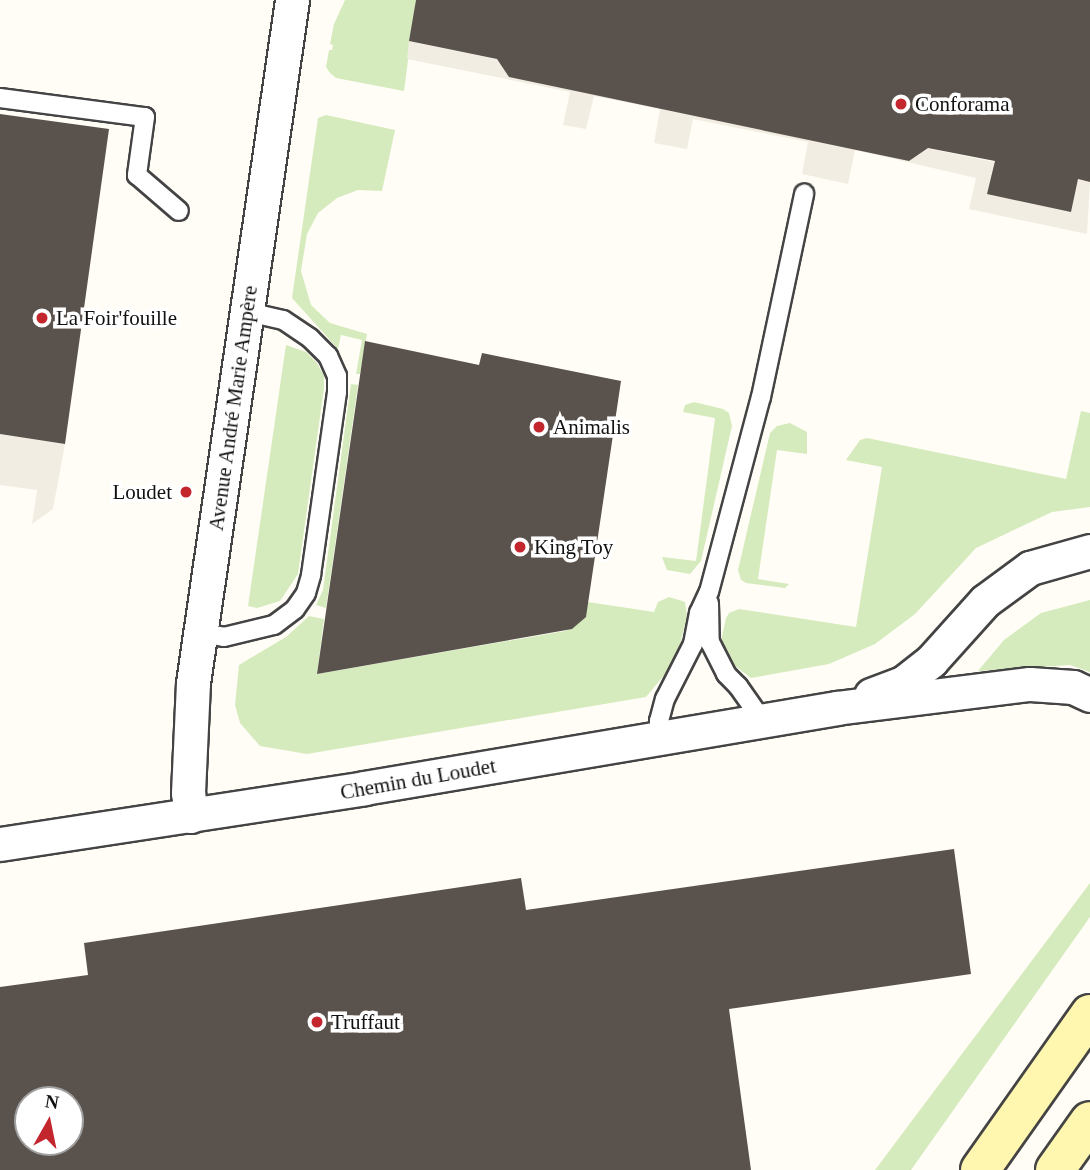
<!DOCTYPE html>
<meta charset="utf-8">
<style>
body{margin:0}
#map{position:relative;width:1090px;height:1170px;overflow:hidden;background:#fffdf5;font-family:"Times New Roman",serif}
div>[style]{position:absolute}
.green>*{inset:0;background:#d5ebbd}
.plaza>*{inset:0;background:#f1ede2}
.building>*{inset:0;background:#5a524d}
.roads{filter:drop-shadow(2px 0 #444) drop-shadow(-2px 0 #444) drop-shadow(0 2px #444) drop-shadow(0 -2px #444)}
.service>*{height:18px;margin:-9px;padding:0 9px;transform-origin:9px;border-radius:9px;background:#fff}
.minor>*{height:33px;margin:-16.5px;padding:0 16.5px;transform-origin:16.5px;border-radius:16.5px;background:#fff}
.secondary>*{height:38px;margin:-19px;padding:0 19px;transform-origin:19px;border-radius:19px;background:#fff6b0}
.dots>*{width:19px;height:19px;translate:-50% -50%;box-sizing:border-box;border:4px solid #fff;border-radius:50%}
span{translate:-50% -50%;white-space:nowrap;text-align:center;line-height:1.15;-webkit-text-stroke:7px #fff;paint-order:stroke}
.poi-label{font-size:21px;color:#111}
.left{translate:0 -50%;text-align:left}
.right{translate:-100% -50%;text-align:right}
.street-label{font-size:21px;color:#111}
.north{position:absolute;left:14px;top:1086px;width:70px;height:70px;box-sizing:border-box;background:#fff;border:2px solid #a0a0a0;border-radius:50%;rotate:9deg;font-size:19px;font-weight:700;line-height:28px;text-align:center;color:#111}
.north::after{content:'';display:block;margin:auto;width:24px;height:32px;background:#c4262e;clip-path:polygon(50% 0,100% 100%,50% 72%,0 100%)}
</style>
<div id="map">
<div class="green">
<div style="clip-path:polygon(345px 0,416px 0,404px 91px,336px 78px,330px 73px,326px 67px,329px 50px,332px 50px,333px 45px,330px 44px,334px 24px)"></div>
<div style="clip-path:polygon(326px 115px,395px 130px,382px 191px,358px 190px,337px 198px,318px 213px,307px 234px,301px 271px,311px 305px,330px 323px,367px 334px,360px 374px,356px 374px,362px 340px,341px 335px,338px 349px,292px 298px,318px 118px)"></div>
<div style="clip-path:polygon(286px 345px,306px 352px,317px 363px,324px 376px,324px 388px,298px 574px,280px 601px,257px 608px,248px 606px)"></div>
<div style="clip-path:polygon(351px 384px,358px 385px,326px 608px,316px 605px,323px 590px)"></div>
<div style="clip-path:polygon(694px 402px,723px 409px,729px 413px,732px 426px,701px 561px,690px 574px,667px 570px,662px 557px,696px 561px,715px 418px,683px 412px,685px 405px)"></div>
<div style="clip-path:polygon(1081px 411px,1090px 413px,1090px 507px,1052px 512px,976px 548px,915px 614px,875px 644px,829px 664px,751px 678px,725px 658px,720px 646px,726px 618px,729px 613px,739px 609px,856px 627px,882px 467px,846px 460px,860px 440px,867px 438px,1066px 479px)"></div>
<div style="clip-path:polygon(790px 423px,807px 432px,807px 454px,777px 450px,758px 579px,789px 584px,785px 588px,746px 583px,741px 580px,738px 570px,770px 433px,777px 426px)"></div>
<div style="clip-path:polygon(669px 597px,685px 602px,687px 616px,676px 661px,646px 697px,307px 754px,260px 746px,240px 723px,235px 705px,239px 665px,286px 637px,309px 616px,324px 619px,317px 674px,565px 631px,579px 623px,588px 602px,654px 612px,658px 602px)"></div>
<div style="clip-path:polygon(1090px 600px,1090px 672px,1070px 665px,978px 671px,1004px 640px,1041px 613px)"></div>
<div style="clip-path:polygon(1090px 883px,1090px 917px,911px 1170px,875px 1170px)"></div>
</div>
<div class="plaza">
<div style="clip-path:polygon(409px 41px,1090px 182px,1087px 234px,969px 209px,976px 178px,855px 150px,848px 184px,802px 174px,808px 142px,693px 119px,687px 149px,654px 143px,660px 109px,594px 96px,586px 129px,563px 125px,570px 92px,407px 59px)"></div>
<div style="clip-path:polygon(0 434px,65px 444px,53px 509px,32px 524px,37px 490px,0 485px)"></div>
</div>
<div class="building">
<div style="clip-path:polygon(416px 0,1090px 0,1090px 182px,1078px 179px,1071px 212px,987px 194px,995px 161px,928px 148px,909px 161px,509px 77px,497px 59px,409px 41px)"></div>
<div style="clip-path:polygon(0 114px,109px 129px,65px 444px,0 434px)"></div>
<div style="clip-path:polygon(365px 341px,479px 365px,482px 353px,621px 381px,586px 617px,572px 629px,317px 674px)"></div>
<div style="clip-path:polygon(evenodd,954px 849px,971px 974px,729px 1009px,751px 1170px,0 1170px,0 987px,88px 975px,84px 943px,521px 878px,526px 910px,954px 849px,28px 1100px,70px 1100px,70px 1142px,28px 1142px,28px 1100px)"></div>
</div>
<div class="roads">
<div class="service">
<div style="left:0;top:98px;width:146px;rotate:7.5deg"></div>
<div style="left:145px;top:117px;width:59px;rotate:97.9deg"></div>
<div style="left:137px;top:175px;width:55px;rotate:40.6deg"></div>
<div style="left:709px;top:603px;width:39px;rotate:89deg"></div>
<div style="left:710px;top:642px;width:36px;rotate:63deg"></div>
<div style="left:726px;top:674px;width:17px;rotate:45deg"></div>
<div style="left:738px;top:686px;width:42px;rotate:54.8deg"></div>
<div style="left:200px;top:633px;width:24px;rotate:9deg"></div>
<div style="left:224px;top:637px;width:51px;rotate:-13.5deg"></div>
<div style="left:274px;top:625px;width:26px;rotate:-37deg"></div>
<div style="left:295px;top:609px;width:19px;rotate:-55deg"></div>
<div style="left:306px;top:593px;width:19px;rotate:-74deg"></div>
<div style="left:311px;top:575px;width:185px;rotate:-81.9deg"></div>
<div style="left:337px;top:392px;width:16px;rotate:-90deg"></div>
<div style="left:337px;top:376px;width:22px;rotate:-114deg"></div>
<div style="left:328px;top:356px;width:25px;rotate:-135deg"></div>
<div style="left:310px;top:338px;width:32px;rotate:-146deg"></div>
<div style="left:283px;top:320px;width:37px;rotate:-167deg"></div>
<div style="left:659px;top:737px;width:16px;rotate:-90deg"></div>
<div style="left:659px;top:721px;width:23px;rotate:-75deg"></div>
<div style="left:665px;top:699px;width:62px;rotate:-63deg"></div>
<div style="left:693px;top:644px;width:32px;rotate:-79deg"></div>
<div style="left:699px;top:613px;width:23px;rotate:-65deg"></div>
<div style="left:709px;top:592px;width:202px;rotate:-75.1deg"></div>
<div style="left:761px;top:397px;width:208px;rotate:-78deg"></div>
</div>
<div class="minor">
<div style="left:871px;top:695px;width:34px;rotate:-21deg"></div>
<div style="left:903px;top:683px;width:36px;rotate:-38deg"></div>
<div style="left:931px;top:661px;width:81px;rotate:-48deg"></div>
<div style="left:985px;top:601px;width:56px;rotate:-36.3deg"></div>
<div style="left:1030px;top:568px;width:62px;rotate:-15.8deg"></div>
<div style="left:191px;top:816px;width:23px;rotate:-97deg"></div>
<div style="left:188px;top:793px;width:110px;rotate:-87.4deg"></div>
<div style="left:193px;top:683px;width:690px;rotate:-81.75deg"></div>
<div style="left:0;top:844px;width:368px;rotate:-8.7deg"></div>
<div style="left:364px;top:788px;width:479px;rotate:-9.6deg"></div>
<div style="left:836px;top:708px;width:195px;rotate:-7.1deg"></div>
<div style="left:1030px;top:684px;width:43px;rotate:4deg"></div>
<div style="left:1073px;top:687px;width:19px;rotate:25deg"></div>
</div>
<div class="secondary">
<div style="left:980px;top:1170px;width:191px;rotate:-54.8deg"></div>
<div style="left:1055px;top:1170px;width:60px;rotate:-54.5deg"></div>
</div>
</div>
<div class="dots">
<div style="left:901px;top:104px;background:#c4262e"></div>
<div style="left:42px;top:318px;background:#c4262e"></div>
<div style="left:539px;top:427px;background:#c4262e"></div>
<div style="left:186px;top:492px;background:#c4262e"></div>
<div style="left:520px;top:547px;background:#c4262e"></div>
<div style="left:317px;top:1022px;background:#c4262e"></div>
</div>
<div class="poi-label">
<span class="left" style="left:915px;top:104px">Conforama</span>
<span class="left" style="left:56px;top:318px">La Foir'fouille</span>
<span class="left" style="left:553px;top:427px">Animalis</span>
<span class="right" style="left:172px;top:492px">Loudet</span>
<span class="left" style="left:534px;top:547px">King Toy</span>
<span class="left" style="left:331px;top:1022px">Truffaut</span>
</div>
<div class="street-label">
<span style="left:233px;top:408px;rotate:-82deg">Avenue André Marie Ampère</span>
<span style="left:418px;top:779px;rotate:-10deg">Chemin du Loudet</span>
</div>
<div class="north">N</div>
</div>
